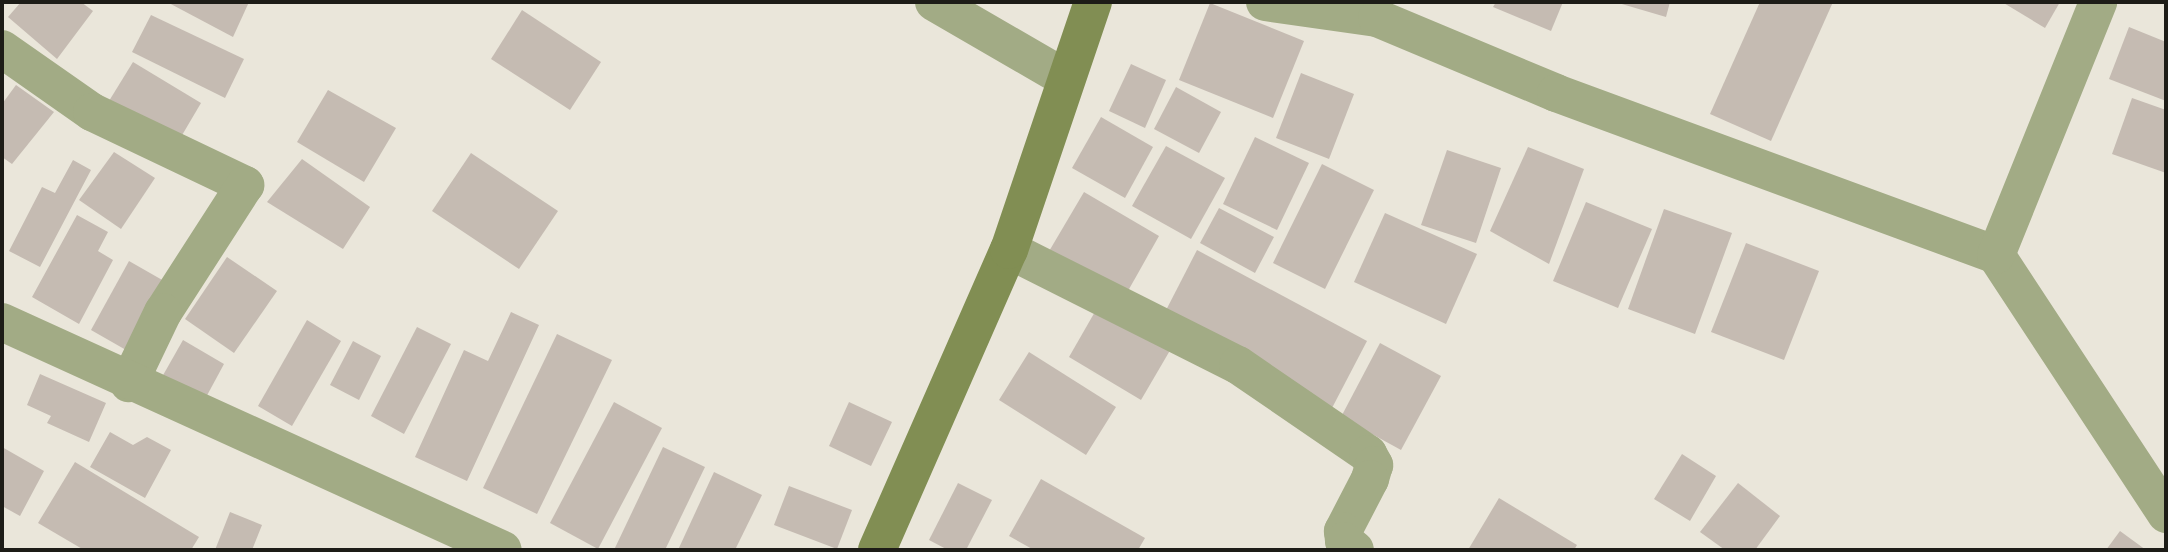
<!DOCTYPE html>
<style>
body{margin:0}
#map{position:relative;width:2168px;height:552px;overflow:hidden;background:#eae6da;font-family:"Noto Sans",sans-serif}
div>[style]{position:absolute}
.building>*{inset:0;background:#c5bbb2}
.minor>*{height:38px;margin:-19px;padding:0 19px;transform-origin:19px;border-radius:19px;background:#a2ab85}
.secondary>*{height:38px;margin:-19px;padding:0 19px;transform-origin:19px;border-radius:19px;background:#818e53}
span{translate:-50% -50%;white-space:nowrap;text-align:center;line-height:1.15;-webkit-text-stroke:7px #eae6da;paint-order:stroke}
.frame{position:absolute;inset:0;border:4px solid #1d1c17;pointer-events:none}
</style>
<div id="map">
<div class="building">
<div style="clip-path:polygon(21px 2px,81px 2px,93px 11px,57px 59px,8px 17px)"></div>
<div style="clip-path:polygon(167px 2px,249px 2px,233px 37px)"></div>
<div style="clip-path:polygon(1496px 2px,1563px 2px,1551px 31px,1493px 7px)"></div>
<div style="clip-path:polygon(1615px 2px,1670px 2px,1666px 17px)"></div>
<div style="clip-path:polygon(1760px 2px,1833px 2px,1771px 141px,1710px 114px)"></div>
<div style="clip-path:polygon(2002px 2px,2060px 2px,2045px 28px)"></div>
<div style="clip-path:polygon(1210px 3px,1304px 41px,1273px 118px,1179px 80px)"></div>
<div style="clip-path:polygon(522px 10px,601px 62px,570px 110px,491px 59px)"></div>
<div style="clip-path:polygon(151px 15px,244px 59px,225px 98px,132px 52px)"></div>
<div style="clip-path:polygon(2129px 27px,2166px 42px,2166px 101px,2109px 79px)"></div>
<div style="clip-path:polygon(133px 62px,201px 103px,178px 142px,109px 101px)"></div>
<div style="clip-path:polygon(1131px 64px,1166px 80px,1145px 128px,1109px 111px)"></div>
<div style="clip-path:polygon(1301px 73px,1354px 94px,1329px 159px,1276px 138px)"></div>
<div style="clip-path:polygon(16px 85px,54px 112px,12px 164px,2px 157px,2px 104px)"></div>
<div style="clip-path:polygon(1176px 87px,1221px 112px,1199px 153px,1154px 129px)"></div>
<div style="clip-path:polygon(328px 90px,396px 128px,364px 182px,297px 142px)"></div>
<div style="clip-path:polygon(2132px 98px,2166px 110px,2166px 173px,2112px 154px)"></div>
<div style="clip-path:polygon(1101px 117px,1153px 147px,1125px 198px,1072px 168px)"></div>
<div style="clip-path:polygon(1255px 137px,1309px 163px,1277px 230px,1223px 204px)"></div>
<div style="clip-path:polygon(1166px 146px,1225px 178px,1191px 239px,1132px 206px)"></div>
<div style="clip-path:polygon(1528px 147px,1584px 169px,1549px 264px,1490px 231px)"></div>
<div style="clip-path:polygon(1447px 150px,1501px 168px,1476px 243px,1421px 225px)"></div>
<div style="clip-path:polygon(114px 152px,155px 178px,121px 229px,79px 200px)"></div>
<div style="clip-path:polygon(471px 153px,558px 211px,519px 269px,432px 211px)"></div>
<div style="clip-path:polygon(302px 159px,370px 207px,343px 249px,267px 202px)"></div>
<div style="clip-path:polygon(73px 160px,91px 170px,40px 267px,9px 251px,42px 187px,55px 193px)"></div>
<div style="clip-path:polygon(1322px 164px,1374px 190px,1325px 289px,1273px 263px)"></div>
<div style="clip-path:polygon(1084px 192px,1159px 236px,1124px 298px,1048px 253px)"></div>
<div style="clip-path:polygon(1586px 202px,1652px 229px,1618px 308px,1553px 281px)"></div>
<div style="clip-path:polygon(1219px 208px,1274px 237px,1255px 273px,1200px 243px)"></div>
<div style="clip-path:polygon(1664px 209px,1732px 233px,1695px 334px,1628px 309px)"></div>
<div style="clip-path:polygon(1385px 213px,1477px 254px,1446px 324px,1354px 282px)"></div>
<div style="clip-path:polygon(77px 215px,108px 232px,98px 251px,113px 260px,79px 324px,32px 297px)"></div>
<div style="clip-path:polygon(1746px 243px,1819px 271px,1784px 360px,1711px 332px)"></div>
<div style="clip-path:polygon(1197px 250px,1367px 341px,1332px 408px,1162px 318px)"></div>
<div style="clip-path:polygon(227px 257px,277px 291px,234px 353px,185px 319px)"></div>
<div style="clip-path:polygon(129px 261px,171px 285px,133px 354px,91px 330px)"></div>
<div style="clip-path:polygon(1100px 303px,1172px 347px,1141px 400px,1069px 357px)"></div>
<div style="clip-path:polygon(511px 312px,539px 325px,467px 481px,415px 457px,464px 350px,488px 361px)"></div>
<div style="clip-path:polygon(307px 320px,341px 341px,292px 426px,258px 406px)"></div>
<div style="clip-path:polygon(417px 327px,451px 344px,404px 434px,371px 416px)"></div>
<div style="clip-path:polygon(557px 334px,612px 360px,537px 514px,483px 488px)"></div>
<div style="clip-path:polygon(183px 340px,224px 364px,204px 401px,162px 377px)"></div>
<div style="clip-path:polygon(353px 341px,381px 356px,359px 400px,330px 385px)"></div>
<div style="clip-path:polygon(1380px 343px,1441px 376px,1401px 450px,1341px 417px)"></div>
<div style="clip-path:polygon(1029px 352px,1116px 407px,1086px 455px,999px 400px)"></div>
<div style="clip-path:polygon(40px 374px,106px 403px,89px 442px,47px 423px,51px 416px,27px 405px)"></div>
<div style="clip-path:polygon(614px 402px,662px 428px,598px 549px,550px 523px)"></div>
<div style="clip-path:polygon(849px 402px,892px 422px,871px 466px,829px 446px)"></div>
<div style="clip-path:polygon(110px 432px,133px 445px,147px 437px,171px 450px,145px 498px,90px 467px)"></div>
<div style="clip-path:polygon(2px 447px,44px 471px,20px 516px,2px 506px)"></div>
<div style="clip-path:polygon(663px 447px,705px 467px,665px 550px,614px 550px)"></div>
<div style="clip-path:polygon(1682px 454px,1716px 476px,1690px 521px,1654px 499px)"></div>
<div style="clip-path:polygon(75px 462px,199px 537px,191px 550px,84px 550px,38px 523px)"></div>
<div style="clip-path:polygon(714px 472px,762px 495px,735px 550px,678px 550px)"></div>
<div style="clip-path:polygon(1041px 479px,1145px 538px,1138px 550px,1034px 550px,1009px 536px)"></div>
<div style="clip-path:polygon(958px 483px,992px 500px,966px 550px,948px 550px,929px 540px)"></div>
<div style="clip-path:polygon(1738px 483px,1780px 516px,1755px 550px,1725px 550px,1700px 532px)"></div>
<div style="clip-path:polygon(789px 486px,852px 510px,837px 549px,774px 525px)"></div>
<div style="clip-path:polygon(1499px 498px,1577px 545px,1574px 550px,1468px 550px)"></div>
<div style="clip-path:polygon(230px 512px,262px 525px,252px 550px,215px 550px)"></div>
<div style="clip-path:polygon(2120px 531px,2146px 550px,2106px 550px)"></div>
</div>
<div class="minor">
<div style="left:934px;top:2px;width:151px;rotate:30.1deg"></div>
<div style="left:1265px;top:2px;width:113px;rotate:8.1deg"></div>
<div style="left:1377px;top:18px;width:194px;rotate:22.7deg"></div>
<div style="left:1556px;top:93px;width:469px;rotate:20.2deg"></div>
<div style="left:1996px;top:255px;width:310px;rotate:56.7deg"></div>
<div style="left:2px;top:49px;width:110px;rotate:35deg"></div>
<div style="left:92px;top:112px;width:170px;rotate:25.5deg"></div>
<div style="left:245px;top:185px;width:151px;rotate:122.8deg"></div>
<div style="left:163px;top:312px;width:79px;rotate:115.6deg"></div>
<div style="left:1009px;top:250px;width:256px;rotate:26.7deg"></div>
<div style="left:1238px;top:365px;width:158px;rotate:34.4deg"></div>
<div style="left:1368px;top:454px;width:13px;rotate:61deg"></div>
<div style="left:1374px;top:465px;width:15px;rotate:106deg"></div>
<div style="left:1370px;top:479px;width:59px;rotate:117.4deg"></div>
<div style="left:1343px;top:531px;width:10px;rotate:84deg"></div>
<div style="left:1344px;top:541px;width:14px;rotate:39deg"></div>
<div style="left:1996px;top:255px;width:273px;rotate:-68deg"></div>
<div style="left:2px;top:322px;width:550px;rotate:24.47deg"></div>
</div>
<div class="secondary">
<div style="left:877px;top:550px;width:328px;rotate:-66.3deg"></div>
<div style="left:1009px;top:250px;width:262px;rotate:-71.3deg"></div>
</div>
<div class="frame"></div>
</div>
